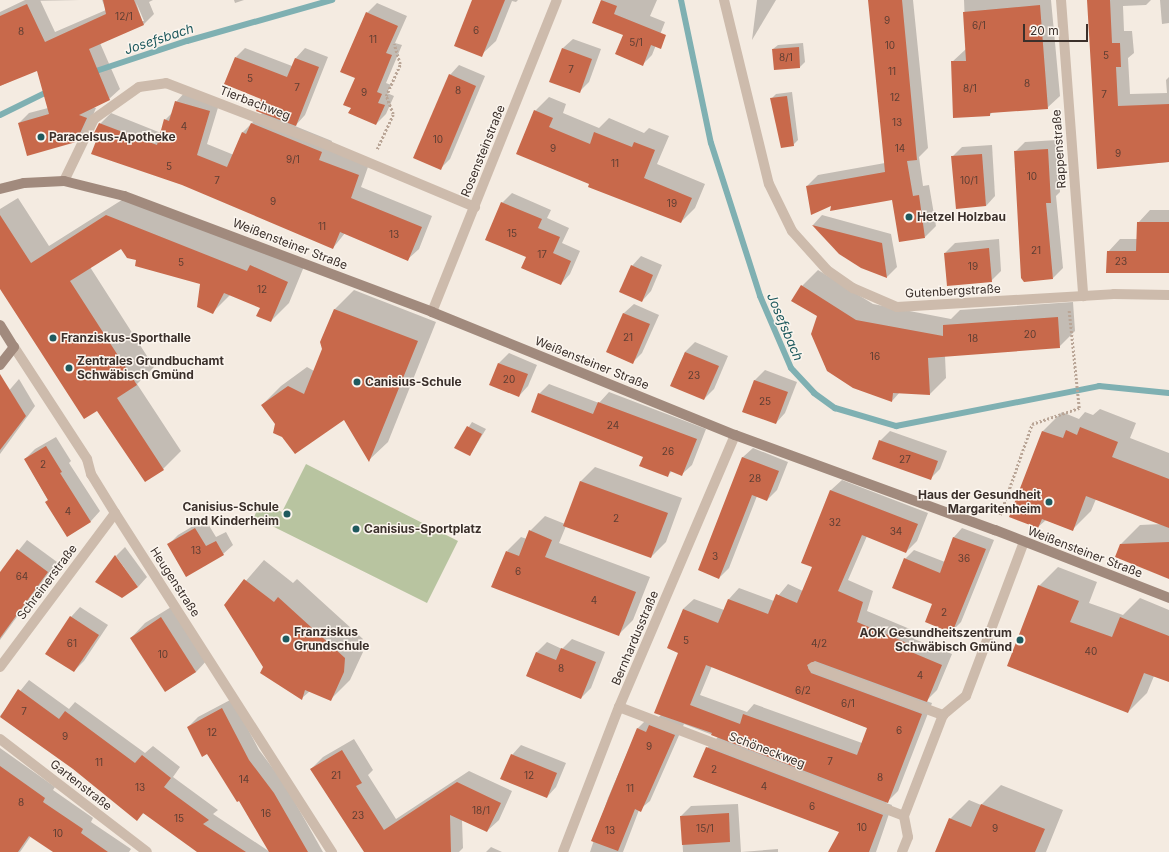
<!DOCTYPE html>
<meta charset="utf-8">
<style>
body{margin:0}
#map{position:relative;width:1169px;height:852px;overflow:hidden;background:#f4ebe1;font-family:Inter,sans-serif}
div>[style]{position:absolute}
.green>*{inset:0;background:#b8c4a0}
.shadow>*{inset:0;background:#0003}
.stream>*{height:6px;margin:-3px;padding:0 3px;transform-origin:3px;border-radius:3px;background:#7fb0b2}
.building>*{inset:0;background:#c8694b}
.path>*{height:2.5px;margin-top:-1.25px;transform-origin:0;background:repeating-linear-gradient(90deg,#b9a596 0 2px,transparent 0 4px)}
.minor>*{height:10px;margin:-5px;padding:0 5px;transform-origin:5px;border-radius:5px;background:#cdbbac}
.secondary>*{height:10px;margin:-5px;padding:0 5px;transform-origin:5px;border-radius:5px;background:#a18a7d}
.dots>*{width:11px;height:11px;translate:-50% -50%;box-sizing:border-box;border:2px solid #fbf5ee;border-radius:50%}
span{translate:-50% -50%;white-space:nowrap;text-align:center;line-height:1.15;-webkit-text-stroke:3px #fbf5ee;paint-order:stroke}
.number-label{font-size:10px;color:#5e3e33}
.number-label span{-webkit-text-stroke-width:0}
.street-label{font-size:12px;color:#3b302b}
.poi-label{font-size:12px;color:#3b302b;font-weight:700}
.left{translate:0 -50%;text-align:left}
.right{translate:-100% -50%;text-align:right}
.water-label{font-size:13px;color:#1f5a5e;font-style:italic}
.scale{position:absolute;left:1023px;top:24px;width:65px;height:18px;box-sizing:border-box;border:2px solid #3b302b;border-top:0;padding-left:5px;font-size:12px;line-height:14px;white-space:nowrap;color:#3b302b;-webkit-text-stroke:3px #fbf5ee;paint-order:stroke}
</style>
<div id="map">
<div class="green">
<div style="clip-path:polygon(306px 464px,458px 541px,427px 603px,254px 517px,261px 502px,282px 512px)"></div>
</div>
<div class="shadow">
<div style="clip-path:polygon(evenodd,25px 0,40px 0,55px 32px,106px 10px,102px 0,153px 0,149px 2px,154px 14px,144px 24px,100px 43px,120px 89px,109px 99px,93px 107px,96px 108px,86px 131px,75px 141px,19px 123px,29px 113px,48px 108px,37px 69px,0 86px,0 12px,25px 0,136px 2px,144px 21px,142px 21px,136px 2px)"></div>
<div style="clip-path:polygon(234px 0,244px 0,235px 3px)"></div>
<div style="clip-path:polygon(473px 0,518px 0,516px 2px,512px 1px,496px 41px,481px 55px)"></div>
<div style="clip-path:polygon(602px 0,657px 0,650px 16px,665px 22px,652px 55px,643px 64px,624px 34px,593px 22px)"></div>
<div style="clip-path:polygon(757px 0,776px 0,752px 40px)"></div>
<div style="clip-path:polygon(869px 0,913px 0,928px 148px,919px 157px,923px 186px,929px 185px,936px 226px,925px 237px,893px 199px,832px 205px,807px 186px,818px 175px,885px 163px)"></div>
<div style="clip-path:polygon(964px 0,1051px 0,1060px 96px,1047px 108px,993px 111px,990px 115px,952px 62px,966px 49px)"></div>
<div style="clip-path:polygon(1089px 0,1151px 0,1146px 5px,1123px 6px,1124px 31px,1132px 31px,1134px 53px,1128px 58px,1130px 94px,1167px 93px,1166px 80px,1169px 77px,1169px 162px,1098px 168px)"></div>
<div style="clip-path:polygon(1160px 0,1169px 0,1169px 23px,1162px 24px)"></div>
<div style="clip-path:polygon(377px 3px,407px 16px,395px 43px,402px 45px,386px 83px,391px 85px,387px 93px,394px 96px,386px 114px,376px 124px,352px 107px,367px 13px)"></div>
<div style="clip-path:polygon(573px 39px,601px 49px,589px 82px,579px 92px,563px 48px)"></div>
<div style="clip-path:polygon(803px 43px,805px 62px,800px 67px,775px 69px,773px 49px,778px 45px)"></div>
<div style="clip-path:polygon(245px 48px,292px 66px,296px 58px,305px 48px,328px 57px,305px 115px,295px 126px,332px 141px,329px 150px,369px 164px,361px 187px,432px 216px,419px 249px,408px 259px,345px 233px,333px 248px,100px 134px,100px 124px,111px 113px,161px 133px,165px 120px,173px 112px,176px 102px,186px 91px,220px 101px,207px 144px,234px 155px,243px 132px,263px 112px,263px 98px,236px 57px)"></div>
<div style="clip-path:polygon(459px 65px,485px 76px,450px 159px,441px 168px,450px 75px)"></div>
<div style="clip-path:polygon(792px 92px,798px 140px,793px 145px,772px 98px,776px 94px)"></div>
<div style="clip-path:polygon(549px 97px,566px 104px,563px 113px,599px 128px,609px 118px,644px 133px,649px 128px,669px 136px,657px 164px,705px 184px,695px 208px,681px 222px,591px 183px,535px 111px)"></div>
<div style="clip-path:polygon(1057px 140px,1060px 192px,1056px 196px,1063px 268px,1053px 278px,1015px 152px,1025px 142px)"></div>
<div style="clip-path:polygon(992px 145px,995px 196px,986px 206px,952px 157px,962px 147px)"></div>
<div style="clip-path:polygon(512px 193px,551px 210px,547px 218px,569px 228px,562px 243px,580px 251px,570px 274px,561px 284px,527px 256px,502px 203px)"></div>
<div style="clip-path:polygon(18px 198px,49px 246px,125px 198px,305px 264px,289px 303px,271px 321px,261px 307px,231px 294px,212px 313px,201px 283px,121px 247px,90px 267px,154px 367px,137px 384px,181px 451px,163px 469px,98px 409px,0 285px,0 209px)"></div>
<div style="clip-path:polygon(1150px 210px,1169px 210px,1169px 272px,1108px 252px,1120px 239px,1138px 239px,1138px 223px)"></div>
<div style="clip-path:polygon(822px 215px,891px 234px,897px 267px,887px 277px,862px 267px,840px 253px,813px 225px)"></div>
<div style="clip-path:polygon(999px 239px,1001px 271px,991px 281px,945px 253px,955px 243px)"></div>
<div style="clip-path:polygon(641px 256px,662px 265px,651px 291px,642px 301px,632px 266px)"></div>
<div style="clip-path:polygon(818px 270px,873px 304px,951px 319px,960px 310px,1073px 302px,1075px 331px,1059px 347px,945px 356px,946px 378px,930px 394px,900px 392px,892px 401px,819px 316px,802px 286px)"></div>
<div style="clip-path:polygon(354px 290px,436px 322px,388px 442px,369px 460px,344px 418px,276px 423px,262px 405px,281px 386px,307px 367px,314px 371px,324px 349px,321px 342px,335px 309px)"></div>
<div style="clip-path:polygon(634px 304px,659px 315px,642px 353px,632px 363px,607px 352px,624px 313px)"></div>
<div style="clip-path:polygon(695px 342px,728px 356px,714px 389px,704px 399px,671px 385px,685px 352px)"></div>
<div style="clip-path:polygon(509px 353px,537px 365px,528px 386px,519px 396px,491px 384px,499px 363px)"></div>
<div style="clip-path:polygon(765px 370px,797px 382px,785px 413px,776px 423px,744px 412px,755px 380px)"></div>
<div style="clip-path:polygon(19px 379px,35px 406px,0 454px,0 401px)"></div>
<div style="clip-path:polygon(549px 384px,599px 403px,609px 392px,706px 429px,692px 465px,682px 474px,672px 471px,667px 476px,644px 456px,539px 394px)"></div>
<div style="clip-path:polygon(1100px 409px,1136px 423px,1130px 438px,1169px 453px,1169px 578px,1121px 544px,1140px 525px,1162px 524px,1096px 499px,1091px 511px,1072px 530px,1046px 520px,1038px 527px,1010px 516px,1043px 431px,1062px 412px,1079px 419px,1085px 412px,1093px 415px)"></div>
<div style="clip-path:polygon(472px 422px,486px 429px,470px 455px,456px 447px)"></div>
<div style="clip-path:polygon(890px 431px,947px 451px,940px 469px,930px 479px,880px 441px)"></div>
<div style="clip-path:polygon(56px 437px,71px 461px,69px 463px,100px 511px,91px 521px,68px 536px,25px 459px,35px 449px)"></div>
<div style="clip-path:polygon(753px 448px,788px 462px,777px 490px,767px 500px,757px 496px,729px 568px,719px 578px,743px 457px)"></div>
<div style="clip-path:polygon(595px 467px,682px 498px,666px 542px,651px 557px,566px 526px,559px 543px,650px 577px,633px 620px,619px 634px,507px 551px,521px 537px,527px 539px,530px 531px,545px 516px,565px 524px,581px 481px)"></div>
<div style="clip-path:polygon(evenodd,842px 480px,928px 513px,917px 541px,906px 552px,867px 536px,848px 580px,873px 591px,867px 611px,917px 632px,914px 639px,952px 654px,937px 690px,926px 701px,932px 703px,898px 791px,886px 803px,892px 805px,876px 852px,829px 852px,840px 832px,707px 748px,718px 737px,684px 724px,650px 801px,639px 810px,623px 852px,590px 852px,608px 798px,638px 728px,648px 718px,654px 721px,661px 715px,679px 653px,683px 609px,694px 599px,724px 610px,729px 599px,739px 588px,774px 601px,788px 584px,803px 591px,813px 566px,831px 490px,842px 480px,712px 666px,868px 728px,862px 743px,754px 704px,747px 712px,700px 695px,712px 666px)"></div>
<div style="clip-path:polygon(205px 519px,216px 537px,226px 532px,233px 545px,223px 554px,168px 545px,178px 535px)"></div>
<div style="clip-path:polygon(962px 528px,994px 540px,961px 622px,952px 631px,905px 559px,914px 550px,945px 562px,954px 537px)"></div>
<div style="clip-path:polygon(27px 540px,57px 562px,0 640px,0 574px)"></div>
<div style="clip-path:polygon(125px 547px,147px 577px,138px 587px,116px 556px)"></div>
<div style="clip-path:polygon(264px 560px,293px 583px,297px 579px,363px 639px,363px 652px,350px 680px,331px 699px,310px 691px,302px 698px,264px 667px,225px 605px)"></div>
<div style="clip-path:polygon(1058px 567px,1097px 582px,1089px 603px,1123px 615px,1140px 598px,1169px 610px,1169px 681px,1154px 676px,1147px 693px,1128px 712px,1039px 586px)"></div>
<div style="clip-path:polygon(176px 604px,210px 657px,196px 672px,166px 691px,131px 638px,145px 623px)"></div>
<div style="clip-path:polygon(80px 607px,108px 625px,84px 661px,74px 671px,71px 617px)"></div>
<div style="clip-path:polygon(572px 639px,605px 652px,591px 688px,581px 698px,527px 676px,537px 652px,547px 642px,562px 649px)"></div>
<div style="clip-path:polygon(29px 680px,69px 709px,75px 702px,145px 753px,153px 746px,180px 767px,173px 777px,218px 810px,213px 814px,270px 852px,199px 852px,144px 813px,137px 819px,74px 768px,0 716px)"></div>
<div style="clip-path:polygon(232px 699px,259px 750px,284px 783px,323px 852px,271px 852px,240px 799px,188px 727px,198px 717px)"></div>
<div style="clip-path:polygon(354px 739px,373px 770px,368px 775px,396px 819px,469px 771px,512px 791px,499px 820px,487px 831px,462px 820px,463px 848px,459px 852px,365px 852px,311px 769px,323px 757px)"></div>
<div style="clip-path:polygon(521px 745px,566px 763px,556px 787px,547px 797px,512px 755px)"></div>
<div style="clip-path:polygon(0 748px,55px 787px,53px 790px,93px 818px,91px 822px,131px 849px,129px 852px,55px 852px,31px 836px,20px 852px,0 852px)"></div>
<div style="clip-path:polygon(1001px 785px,1063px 810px,1046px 852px,936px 852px,950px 819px,969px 800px,981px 805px)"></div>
<div style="clip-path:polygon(738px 804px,741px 852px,778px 849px,778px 852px,683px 852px,681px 816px,691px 806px)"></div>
<div style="clip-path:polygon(491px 847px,502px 852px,486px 852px)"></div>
</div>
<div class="stream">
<div style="left:681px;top:0;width:146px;rotate:78.2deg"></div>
<div style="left:711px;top:143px;width:161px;rotate:72.2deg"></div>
<div style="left:760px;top:296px;width:78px;rotate:66.7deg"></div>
<div style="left:791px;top:368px;width:34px;rotate:47deg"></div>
<div style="left:814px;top:393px;width:26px;rotate:36deg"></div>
<div style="left:835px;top:408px;width:64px;rotate:16.4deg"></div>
<div style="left:896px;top:426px;width:207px;rotate:-11.1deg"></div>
<div style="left:1099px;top:386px;width:70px;rotate:5.7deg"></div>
<div style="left:90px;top:73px;width:102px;rotate:-18.3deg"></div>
<div style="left:187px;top:41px;width:151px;rotate:-15.8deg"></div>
<div style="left:0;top:115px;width:57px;rotate:-26.1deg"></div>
</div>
<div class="building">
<div style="clip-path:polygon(103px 0,134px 0,144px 25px,89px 49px,110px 100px,79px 115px,87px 118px,76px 142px,27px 156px,18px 123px,49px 114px,37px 71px,0 86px,0 16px,27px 4px,45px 42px,106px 14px)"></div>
<div style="clip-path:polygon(472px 0,505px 0,482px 57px,454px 46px)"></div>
<div style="clip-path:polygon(601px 0,617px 6px,614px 14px,666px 35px,661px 49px,651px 45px,643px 66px,615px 54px,623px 35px,592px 23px)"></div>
<div style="clip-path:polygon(868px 0,902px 0,917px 160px,907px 161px,913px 196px,919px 195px,925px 238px,899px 242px,892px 200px,830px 211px,831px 206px,811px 215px,806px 186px,885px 172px)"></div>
<div style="clip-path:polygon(1087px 0,1110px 0,1112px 43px,1120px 43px,1121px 67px,1116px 67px,1118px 106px,1169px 104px,1169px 162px,1097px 169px)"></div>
<div style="clip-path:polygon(1040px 5px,1048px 109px,990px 113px,990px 116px,953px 118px,951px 61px,966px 61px,963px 12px)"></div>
<div style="clip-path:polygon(366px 12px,398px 26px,386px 53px,392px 55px,377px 92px,382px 94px,378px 103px,385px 105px,376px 125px,348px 113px,351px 108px,343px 105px,355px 78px,340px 72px)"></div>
<div style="clip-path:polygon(799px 47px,800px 68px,774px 70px,772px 49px)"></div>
<div style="clip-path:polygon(562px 48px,592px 59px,580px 93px,549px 82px)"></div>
<div style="clip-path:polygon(235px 57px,287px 77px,295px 58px,319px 67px,296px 126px,256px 111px,261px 99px,224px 84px)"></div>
<div style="clip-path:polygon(449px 74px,476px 86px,441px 170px,413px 158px)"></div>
<div style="clip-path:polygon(787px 96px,794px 146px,781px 148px,770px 98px)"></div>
<div style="clip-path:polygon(175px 101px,210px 111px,197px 155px,227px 167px,242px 132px,246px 134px,251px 123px,322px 152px,319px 160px,359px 175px,351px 198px,422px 227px,408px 261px,340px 232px,333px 249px,182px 185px,91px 154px,98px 136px,92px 137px,99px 123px,157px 145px,164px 119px,169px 121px)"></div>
<div style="clip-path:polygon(534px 110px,553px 118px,549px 127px,590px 144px,594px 132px,632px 147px,634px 142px,655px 150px,644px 178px,692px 198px,681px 223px,588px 187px,589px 184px,516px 154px)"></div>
<div style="clip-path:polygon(1048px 149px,1051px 203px,1046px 203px,1053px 279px,1024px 282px,1021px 278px,1014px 151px)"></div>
<div style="clip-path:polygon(982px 154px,986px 206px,956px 209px,951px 156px)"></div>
<div style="clip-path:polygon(501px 202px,542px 219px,538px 228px,560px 237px,553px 253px,571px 261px,561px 285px,521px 268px,526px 257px,485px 240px)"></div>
<div style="clip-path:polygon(0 215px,31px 263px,106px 215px,247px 271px,250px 265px,288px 282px,271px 322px,256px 316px,260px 308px,224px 293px,213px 314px,197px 307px,200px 284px,135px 266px,136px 260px,127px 258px,121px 249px,70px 281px,137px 385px,117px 398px,164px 470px,145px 482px,97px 411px,84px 419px,0 289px)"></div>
<div style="clip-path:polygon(1137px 222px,1169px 222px,1169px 273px,1106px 273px,1107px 251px,1136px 251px)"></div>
<div style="clip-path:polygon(812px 225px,882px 243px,887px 278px,861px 268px,839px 254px)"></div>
<div style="clip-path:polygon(989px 248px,992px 282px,947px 286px,944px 253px)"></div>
<div style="clip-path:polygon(631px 265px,653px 275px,642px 302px,619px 292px)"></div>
<div style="clip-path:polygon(801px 285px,856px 320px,943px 336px,943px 325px,1058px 317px,1060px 348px,928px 358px,930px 395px,893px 393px,892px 402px,853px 388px,827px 371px,811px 334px,817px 316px,791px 301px)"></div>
<div style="clip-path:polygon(334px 309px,418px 341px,369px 462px,344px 420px,295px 454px,282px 437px,273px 433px,275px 424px,261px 405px,288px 386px,304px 394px,322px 349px,320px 342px)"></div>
<div style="clip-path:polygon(623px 313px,650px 324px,633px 364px,606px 352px)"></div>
<div style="clip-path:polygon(685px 352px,719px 366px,704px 400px,670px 386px)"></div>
<div style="clip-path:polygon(498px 363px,528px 374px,519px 397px,489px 385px)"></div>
<div style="clip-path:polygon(0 374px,26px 416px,0 450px)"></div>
<div style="clip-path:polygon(754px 380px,788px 392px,776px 424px,742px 412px)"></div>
<div style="clip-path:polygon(538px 393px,593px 414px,598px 402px,697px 439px,682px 476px,670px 471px,668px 477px,639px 466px,643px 457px,531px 412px)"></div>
<div style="clip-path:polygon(467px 426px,482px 434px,470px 456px,454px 448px)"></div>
<div style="clip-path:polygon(1080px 427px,1118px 442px,1112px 457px,1169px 479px,1169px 528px,1086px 496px,1073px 531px,1042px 519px,1038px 528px,1009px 517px,1042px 431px,1063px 438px,1066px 430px,1077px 435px)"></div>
<div style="clip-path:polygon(879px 440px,938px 461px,931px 480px,872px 459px)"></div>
<div style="clip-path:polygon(46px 446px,62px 472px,60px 473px,91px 522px,67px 537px,45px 502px,48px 500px,24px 459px)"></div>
<div style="clip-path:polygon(742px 457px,779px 471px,767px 501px,752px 495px,719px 579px,698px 570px)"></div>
<div style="clip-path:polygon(580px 481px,668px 513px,651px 558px,563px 526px)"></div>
<div style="clip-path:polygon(evenodd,830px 490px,918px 524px,906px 553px,862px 535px,838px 591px,863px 602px,857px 622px,907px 643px,904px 649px,942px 665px,927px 702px,815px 661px,807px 665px,811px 673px,922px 714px,888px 803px,711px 735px,712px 733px,654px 713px,678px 653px,667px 648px,683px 609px,718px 623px,728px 599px,768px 614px,776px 594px,797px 603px,812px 567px,801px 563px,830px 490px,706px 665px,867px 728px,857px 755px,743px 714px,740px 724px,690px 705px,706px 665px)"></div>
<div style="clip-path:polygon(195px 528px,206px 546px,216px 541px,224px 555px,186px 577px,167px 544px)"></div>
<div style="clip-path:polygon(529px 530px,552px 540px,545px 557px,636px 592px,619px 636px,491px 587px,506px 551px,519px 556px)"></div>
<div style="clip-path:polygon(953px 537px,986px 549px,952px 633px,925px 622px,932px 604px,892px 588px,904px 558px,940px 573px)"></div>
<div style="clip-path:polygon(1169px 542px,1169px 579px,1115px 557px,1120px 544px)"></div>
<div style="clip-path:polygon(17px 549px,48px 572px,0 638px,0 572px)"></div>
<div style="clip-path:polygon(115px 555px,138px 587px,122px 598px,95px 582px)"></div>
<div style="clip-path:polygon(244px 579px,274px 602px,278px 597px,345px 658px,344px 672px,331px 701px,305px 690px,302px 700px,260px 673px,263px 667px,224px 605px)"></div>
<div style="clip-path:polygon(1038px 585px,1079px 601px,1070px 622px,1112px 637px,1120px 617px,1169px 636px,1169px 682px,1144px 673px,1128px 713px,1007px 666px)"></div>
<div style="clip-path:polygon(70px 616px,99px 635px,74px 672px,45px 654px)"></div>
<div style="clip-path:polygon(161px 617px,196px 672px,165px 692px,130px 638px)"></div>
<div style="clip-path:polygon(561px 648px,596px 662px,581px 699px,526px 676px,536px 652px,556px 660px)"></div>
<div style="clip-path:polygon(18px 689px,59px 719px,65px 711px,135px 763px,142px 755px,171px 778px,164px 787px,209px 820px,203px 824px,246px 852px,197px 852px,143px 813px,137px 821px,73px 769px,0 717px)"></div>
<div style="clip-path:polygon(222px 708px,249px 760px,274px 793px,308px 852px,269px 852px,239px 801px,237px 802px,207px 754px,202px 757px,187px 727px)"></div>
<div style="clip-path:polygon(649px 725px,675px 735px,641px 812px,635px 809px,618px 851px,591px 841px,637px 728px,646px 732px)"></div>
<div style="clip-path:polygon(706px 747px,883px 815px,869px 852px,828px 852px,839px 832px,693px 777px)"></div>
<div style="clip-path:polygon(342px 750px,362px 783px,356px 786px,384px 830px,457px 782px,501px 803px,487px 832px,450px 815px,451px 852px,364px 852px,310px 769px)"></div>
<div style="clip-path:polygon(511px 754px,557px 773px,547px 798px,500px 779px)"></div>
<div style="clip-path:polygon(0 766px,45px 798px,43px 802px,83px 829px,81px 833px,108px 852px,53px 852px,29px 836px,18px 852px,0 852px)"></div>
<div style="clip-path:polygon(981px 804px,1045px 829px,1035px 852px,935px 852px,949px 818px,971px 827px)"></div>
<div style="clip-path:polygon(729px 813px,730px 842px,682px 845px,680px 816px)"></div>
</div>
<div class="path">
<div style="left:377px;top:149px;width:38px;rotate:-65deg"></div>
<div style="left:393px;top:114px;width:19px;rotate:-111deg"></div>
<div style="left:386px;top:96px;width:35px;rotate:-66deg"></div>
<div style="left:400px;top:64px;width:21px;rotate:-107deg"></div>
<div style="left:1000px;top:515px;width:96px;rotate:-70.6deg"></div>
<div style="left:1032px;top:424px;width:50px;rotate:-18.8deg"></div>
<div style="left:1079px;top:408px;width:98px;rotate:-95.9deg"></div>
</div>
<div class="minor">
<div style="left:724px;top:0;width:189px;rotate:76.3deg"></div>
<div style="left:769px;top:184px;width:52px;rotate:63.9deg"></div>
<div style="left:792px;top:231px;width:52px;rotate:48.1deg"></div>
<div style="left:827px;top:270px;width:32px;rotate:35deg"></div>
<div style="left:853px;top:288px;width:48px;rotate:23.4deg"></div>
<div style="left:897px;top:307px;width:217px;rotate:-3.4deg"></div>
<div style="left:1114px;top:294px;width:55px;rotate:1deg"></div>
<div style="left:1061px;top:0;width:297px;rotate:85.7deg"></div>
<div style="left:64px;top:181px;width:69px;rotate:-64.2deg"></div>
<div style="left:94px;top:119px;width:55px;rotate:-35.4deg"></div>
<div style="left:139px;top:87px;width:27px;rotate:-8deg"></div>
<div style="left:166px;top:83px;width:167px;rotate:21deg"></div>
<div style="left:322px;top:143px;width:166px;rotate:22.7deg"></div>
<div style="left:432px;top:312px;width:336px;rotate:-68.2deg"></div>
<div style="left:14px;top:347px;width:134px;rotate:56.9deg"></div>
<div style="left:87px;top:459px;width:16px;rotate:75deg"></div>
<div style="left:91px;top:474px;width:46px;rotate:58.4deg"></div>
<div style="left:115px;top:513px;width:403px;rotate:57.4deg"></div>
<div style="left:0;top:667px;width:192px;rotate:-53.2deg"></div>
<div style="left:813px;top:667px;width:139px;rotate:20.3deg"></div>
<div style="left:619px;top:707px;width:305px;rotate:20.9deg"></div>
<div style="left:0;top:739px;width:185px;rotate:37.5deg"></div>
<div style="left:563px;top:852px;width:155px;rotate:-68.9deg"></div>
<div style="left:619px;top:707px;width:296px;rotate:-66.9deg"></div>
<div style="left:902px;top:852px;width:16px;rotate:-68deg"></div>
<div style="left:908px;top:837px;width:21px;rotate:-101deg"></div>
<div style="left:904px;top:816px;width:108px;rotate:-68.9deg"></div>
<div style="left:943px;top:715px;width:30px;rotate:-40deg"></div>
<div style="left:966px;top:696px;width:165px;rotate:-69.4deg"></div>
</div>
<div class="secondary">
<div style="left:0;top:189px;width:25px;rotate:-14deg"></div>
<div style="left:24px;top:183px;width:40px;rotate:-2.9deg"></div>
<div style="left:64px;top:181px;width:62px;rotate:14deg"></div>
<div style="left:124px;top:196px;width:329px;rotate:20.6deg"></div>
<div style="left:432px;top:312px;width:327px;rotate:22.1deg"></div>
<div style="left:735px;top:435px;width:277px;rotate:20.1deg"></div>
<div style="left:995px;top:530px;width:187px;rotate:21.3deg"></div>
<div style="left:0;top:325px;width:26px;rotate:58deg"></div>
<div style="left:14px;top:347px;width:23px;rotate:128deg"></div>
</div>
<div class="dots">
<div style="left:41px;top:137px;background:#1f5a5e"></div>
<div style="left:909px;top:217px;background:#1f5a5e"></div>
<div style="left:53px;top:338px;background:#1f5a5e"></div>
<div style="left:69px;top:368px;background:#1f5a5e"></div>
<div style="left:357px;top:382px;background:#1f5a5e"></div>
<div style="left:1049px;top:502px;background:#1f5a5e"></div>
<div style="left:287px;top:514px;background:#1f5a5e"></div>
<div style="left:356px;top:529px;background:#1f5a5e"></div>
<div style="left:286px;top:639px;background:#1f5a5e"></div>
<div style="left:1020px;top:640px;background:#1f5a5e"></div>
</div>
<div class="number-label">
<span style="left:124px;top:17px">12/1</span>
<span style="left:887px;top:21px">9</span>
<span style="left:979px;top:26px">6/1</span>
<span style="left:476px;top:31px">6</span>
<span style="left:21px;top:32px">8</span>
<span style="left:373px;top:40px">11</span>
<span style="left:636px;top:43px">5/1</span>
<span style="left:890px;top:46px">10</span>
<span style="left:1106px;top:56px">5</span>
<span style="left:786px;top:58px">8/1</span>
<span style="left:571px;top:70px">7</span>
<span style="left:892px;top:72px">11</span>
<span style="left:250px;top:79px">5</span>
<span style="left:1027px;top:84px">8</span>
<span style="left:297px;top:88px">7</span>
<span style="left:970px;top:89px">8/1</span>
<span style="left:458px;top:91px">8</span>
<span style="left:364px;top:93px">9</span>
<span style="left:1104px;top:95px">7</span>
<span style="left:895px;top:98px">12</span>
<span style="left:897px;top:123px">13</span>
<span style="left:184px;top:127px">4</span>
<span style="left:438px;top:140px">10</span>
<span style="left:553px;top:149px">9</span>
<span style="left:900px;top:149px">14</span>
<span style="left:1118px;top:154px">9</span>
<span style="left:293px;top:160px">9/1</span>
<span style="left:615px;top:164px">11</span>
<span style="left:169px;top:167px">5</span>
<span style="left:1032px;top:177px">10</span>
<span style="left:217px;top:181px">7</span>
<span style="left:969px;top:181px">10/1</span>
<span style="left:273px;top:202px">9</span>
<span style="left:672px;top:204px">19</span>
<span style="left:322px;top:227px">11</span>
<span style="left:512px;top:234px">15</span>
<span style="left:394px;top:235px">13</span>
<span style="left:1036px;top:251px">21</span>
<span style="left:542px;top:255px">17</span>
<span style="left:1121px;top:262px">23</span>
<span style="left:181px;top:263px">5</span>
<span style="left:973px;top:267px">19</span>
<span style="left:262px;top:290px">12</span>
<span style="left:1030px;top:335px">20</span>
<span style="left:628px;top:338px">21</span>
<span style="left:973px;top:339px">18</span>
<span style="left:875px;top:357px">16</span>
<span style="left:694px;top:376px">23</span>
<span style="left:509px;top:380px">20</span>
<span style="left:765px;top:402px">25</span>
<span style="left:613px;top:426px">24</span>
<span style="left:668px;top:452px">26</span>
<span style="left:905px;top:460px">27</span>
<span style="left:43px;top:465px">2</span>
<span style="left:755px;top:479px">28</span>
<span style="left:68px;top:512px">4</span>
<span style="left:616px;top:519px">2</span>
<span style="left:835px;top:523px">32</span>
<span style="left:896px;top:532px">34</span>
<span style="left:196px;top:551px">13</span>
<span style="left:715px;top:557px">3</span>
<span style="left:964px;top:559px">36</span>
<span style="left:518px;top:572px">6</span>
<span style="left:22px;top:577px">64</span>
<span style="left:594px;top:601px">4</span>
<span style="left:944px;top:613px">2</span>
<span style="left:686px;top:641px">5</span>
<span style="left:72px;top:644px">61</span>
<span style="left:819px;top:644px">4/2</span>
<span style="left:1091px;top:652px">40</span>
<span style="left:163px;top:655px">10</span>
<span style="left:561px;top:669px">8</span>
<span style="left:920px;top:676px">4</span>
<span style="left:803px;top:691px">6/2</span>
<span style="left:848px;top:704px">6/1</span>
<span style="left:24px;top:712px">7</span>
<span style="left:899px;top:731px">6</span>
<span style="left:212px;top:733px">12</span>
<span style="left:65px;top:737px">9</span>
<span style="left:649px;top:747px">9</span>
<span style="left:830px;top:762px">7</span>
<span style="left:99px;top:763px">11</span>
<span style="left:714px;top:770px">2</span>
<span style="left:336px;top:776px">21</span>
<span style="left:529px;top:776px">12</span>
<span style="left:880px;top:778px">8</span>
<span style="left:244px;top:780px">14</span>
<span style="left:764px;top:787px">4</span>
<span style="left:140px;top:788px">13</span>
<span style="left:630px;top:789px">11</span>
<span style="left:21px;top:803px">8</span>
<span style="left:812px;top:807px">6</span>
<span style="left:481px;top:811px">18/1</span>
<span style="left:266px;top:814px">16</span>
<span style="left:358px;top:816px">23</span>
<span style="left:179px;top:819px">15</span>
<span style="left:862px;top:828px">10</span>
<span style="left:705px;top:829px">15/1</span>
<span style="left:995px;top:829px">9</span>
<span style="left:610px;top:831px">13</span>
<span style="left:58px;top:834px">10</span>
</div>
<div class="street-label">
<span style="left:255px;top:103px;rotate:21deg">Tierbachweg</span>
<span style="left:1059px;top:149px;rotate:-94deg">Rappenstraße</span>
<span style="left:483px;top:151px;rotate:-68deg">Rosensteinstraße</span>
<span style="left:290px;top:244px;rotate:21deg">Weißensteiner Straße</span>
<span style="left:953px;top:291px;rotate:-3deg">Gutenbergstraße</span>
<span style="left:592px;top:363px;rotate:22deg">Weißensteiner Straße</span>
<span style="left:1085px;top:552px;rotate:21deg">Weißensteiner Straße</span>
<span style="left:47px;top:582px;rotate:-53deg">Schreinerstraße</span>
<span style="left:175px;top:582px;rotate:57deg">Heugenstraße</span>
<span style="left:635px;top:638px;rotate:-67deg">Bernhardusstraße</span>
<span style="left:767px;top:750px;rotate:21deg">Schöneckweg</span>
<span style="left:81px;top:785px;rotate:38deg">Gartenstraße</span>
</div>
<div class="poi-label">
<span class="left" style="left:49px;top:137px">Paracelsus-Apotheke</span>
<span class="left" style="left:917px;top:217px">Hetzel Holzbau</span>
<span class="left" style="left:61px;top:338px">Franziskus-Sporthalle</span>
<span class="left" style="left:77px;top:368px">Zentrales Grundbuchamt<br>Schwäbisch Gmünd</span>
<span class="left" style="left:365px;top:382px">Canisius-Schule</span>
<span class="right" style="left:1041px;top:502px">Haus der Gesundheit<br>Margaritenheim</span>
<span class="right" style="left:279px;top:514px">Canisius-Schule<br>und Kinderheim</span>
<span class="left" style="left:364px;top:529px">Canisius-Sportplatz</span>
<span class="left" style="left:294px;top:639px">Franziskus<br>Grundschule</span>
<span class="right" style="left:1012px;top:640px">AOK Gesundheitszentrum<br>Schwäbisch Gmünd</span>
</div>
<div class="water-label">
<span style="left:159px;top:39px;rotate:-18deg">Josefsbach</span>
<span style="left:785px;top:327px;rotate:67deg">Josefsbach</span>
</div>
<div class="scale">20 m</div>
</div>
